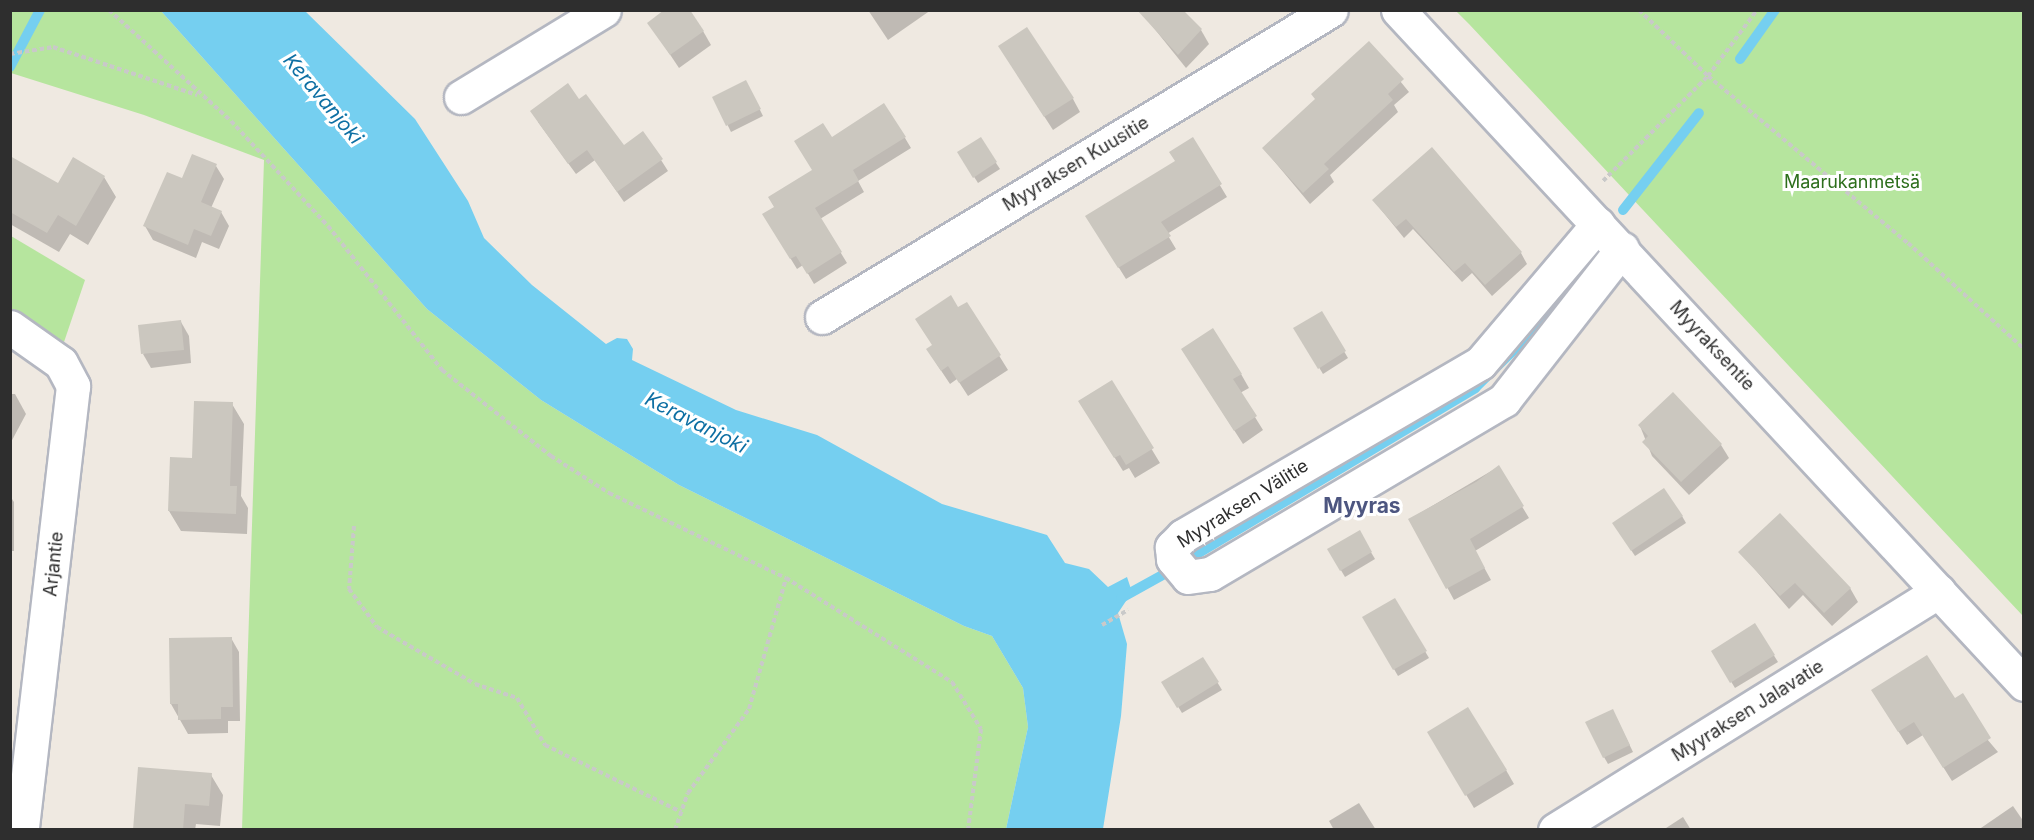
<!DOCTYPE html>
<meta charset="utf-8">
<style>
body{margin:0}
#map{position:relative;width:2034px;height:840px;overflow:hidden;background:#efe9e1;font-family:Inter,sans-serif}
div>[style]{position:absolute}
.green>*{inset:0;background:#b6e59e}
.water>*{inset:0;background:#75cff0}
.shadow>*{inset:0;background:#0003}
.stream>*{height:10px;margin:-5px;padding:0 5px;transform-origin:5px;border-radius:5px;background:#75cff0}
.building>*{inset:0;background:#cbc7bf}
.path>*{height:4px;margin-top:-2px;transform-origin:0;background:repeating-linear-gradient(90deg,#c9c9c9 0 4.5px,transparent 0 7.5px)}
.roads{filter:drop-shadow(2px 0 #b4b7c1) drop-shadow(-2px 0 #b4b7c1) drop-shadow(0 2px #b4b7c1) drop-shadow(0 -2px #b4b7c1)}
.minor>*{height:33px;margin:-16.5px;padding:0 16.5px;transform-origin:16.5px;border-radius:16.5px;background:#fff}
span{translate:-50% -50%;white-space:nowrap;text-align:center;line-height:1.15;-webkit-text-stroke:6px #fff;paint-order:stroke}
.street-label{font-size:18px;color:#2e2e2e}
.park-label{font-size:18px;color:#2c6e1b}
.water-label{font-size:20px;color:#0d6fa3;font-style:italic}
.quarter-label{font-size:21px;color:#4d5680;font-weight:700}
.frame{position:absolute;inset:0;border:12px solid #2e2e2e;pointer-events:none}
</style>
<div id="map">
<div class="green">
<div style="clip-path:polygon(10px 11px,161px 11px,427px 309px,541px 400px,679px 485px,964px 626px,992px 636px,1023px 688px,1028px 727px,1006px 829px,242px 829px,264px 160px,144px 115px,11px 73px)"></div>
<div style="clip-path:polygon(1456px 11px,2023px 11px,2023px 616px,1469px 24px)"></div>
<div style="clip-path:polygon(11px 236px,85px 280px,64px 342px,11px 311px)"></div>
</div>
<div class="water">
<div style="clip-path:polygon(161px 11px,305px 11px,415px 119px,468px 201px,484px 238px,532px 285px,606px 344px,617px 338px,627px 339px,633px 349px,632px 360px,736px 410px,817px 435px,942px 504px,1047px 535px,1065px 563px,1089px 569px,1108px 587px,1127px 577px,1132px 592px,1118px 613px,1127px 644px,1121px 716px,1103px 829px,1006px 829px,1028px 727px,1023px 688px,992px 636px,964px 626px,679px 485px,541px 400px,427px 309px)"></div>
</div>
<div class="shadow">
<div style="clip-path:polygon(868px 10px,931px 10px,888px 40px)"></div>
<div style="clip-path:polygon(1145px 17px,1201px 30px,1209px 44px,1186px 68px)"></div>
<div style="clip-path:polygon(649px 23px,703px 31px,711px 45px,679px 68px)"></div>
<div style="clip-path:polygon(1369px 43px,1409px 92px,1394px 105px,1398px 112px,1330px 175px,1334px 182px,1310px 204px,1263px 148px,1316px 100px)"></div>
<div style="clip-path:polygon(1008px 60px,1073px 99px,1080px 112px,1053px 130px)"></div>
<div style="clip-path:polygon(749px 88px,763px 116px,731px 132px,714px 97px)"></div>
<div style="clip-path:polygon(579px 101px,623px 147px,661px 160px,668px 171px,624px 202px,595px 160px,576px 174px,538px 122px)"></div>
<div style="clip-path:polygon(905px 138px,911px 148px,858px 181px,864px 192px,820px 219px,847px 263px,814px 284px,803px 265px,797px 269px,770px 225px,776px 208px,814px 171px,831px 139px)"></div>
<div style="clip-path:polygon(980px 139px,1000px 169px,978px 183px,959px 153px)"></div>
<div style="clip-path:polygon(1192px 139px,1227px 197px,1167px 234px,1176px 249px,1126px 279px,1094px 228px,1176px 162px)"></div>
<div style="clip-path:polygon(10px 163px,58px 185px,104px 177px,116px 197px,88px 245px,70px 234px,59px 252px,10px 224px)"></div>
<div style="clip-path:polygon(216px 166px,224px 179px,211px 208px,221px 212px,229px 226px,219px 249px,202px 242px,196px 258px,153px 240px,145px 226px,182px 180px)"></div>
<div style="clip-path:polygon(1374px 201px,1521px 253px,1527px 264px,1492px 296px,1472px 273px,1462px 282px,1413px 229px,1404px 238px)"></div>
<div style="clip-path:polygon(967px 304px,1008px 370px,968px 396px,957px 379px,950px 384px,936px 363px,933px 346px,958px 309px)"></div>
<div style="clip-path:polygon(1321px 313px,1348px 358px,1323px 374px,1295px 328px)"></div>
<div style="clip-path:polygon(181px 322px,189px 336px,191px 363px,151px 368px,143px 354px)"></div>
<div style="clip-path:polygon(1191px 363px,1241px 374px,1249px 388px,1240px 393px,1263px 430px,1243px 444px)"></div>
<div style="clip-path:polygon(1111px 382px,1160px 463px,1135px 478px,1129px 468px,1123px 471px,1088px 415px)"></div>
<div style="clip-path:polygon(10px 394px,15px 394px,26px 414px,10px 444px)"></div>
<div style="clip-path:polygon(232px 404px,244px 424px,241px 496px,248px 508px,247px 534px,181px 531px,169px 511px,193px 459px)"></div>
<div style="clip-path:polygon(1640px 426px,1721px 445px,1729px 458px,1689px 495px,1652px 456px)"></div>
<div style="clip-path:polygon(1498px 467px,1529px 518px,1475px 551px,1491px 580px,1454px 600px,1410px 519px)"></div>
<div style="clip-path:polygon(10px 496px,14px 502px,14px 551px,10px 551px)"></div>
<div style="clip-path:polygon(1682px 516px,1686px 523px,1635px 556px,1618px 530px)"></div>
<div style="clip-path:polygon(1359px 532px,1375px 559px,1345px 577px,1329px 550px)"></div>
<div style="clip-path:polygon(1740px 552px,1850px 588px,1858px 602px,1832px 626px,1803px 595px,1789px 609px)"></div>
<div style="clip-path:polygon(1395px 600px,1429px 658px,1398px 676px,1364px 617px)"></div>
<div style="clip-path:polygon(1755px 625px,1778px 662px,1735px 688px,1713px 652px)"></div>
<div style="clip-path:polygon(231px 638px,239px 652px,240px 721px,228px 721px,228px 733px,188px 734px,171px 704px)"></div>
<div style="clip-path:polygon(1203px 659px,1222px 690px,1182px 713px,1163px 682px)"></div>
<div style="clip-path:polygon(1954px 700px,1998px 752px,1952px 781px,1923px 735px,1907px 745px,1881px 704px)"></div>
<div style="clip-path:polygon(1616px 717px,1633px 752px,1608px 764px,1604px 757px)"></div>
<div style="clip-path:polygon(1429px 732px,1506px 770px,1514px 784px,1474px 808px)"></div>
<div style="clip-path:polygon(211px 775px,223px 795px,220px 826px,196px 824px,195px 830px,134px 830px)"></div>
<div style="clip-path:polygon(1359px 803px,1376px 830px,1334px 830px,1329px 821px)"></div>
<div style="clip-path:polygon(2013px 806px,2024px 822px,2024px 830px,1978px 830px)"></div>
<div style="clip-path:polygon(1683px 817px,1691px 830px,1663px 830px)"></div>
</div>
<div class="stream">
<div style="left:1740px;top:59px;width:60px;rotate:-54.5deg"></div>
<div style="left:10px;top:67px;width:64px;rotate:-62.2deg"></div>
<div style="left:1623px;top:210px;width:123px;rotate:-51.9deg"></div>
<div style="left:1197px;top:554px;width:324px;rotate:-30.8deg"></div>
<div style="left:1475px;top:388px;width:90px;rotate:-44.5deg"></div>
<div style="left:1539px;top:325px;width:76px;rotate:-52.5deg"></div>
<div style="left:1121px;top:598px;width:56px;rotate:-28.9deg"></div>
</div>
<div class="building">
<div style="clip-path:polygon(664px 10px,690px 10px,704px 31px,670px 55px,647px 23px)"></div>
<div style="clip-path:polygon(1137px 10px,1183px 10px,1202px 29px,1178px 55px)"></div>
<div style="clip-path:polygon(1027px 27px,1074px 98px,1044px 117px,998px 46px)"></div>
<div style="clip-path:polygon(1369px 41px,1404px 79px,1388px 94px,1393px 100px,1324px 164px,1329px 169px,1303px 193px,1262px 148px,1315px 99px,1311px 94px)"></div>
<div style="clip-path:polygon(746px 80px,761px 109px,726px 126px,712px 97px)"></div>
<div style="clip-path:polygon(568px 83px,579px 99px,586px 94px,624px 145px,643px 131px,663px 159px,617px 192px,587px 150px,568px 164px,530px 111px)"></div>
<div style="clip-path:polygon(884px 103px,906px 137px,853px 170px,859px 181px,815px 208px,842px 252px,807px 274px,796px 256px,790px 259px,762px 214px,774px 207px,768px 197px,812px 170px,794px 141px,823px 123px,832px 137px)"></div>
<div style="clip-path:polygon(981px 137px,997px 162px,973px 178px,957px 152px)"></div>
<div style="clip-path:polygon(1193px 137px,1222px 184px,1161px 222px,1171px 236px,1118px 268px,1085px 216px,1175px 161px,1169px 152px)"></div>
<div style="clip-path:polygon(1432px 147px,1522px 252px,1485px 285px,1465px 263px,1454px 272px,1406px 219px,1396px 227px,1372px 200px)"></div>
<div style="clip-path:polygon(192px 154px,217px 164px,201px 202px,222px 211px,211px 236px,194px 229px,188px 245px,143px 226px,167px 172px,182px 178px)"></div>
<div style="clip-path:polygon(10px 156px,58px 183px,73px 157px,105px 176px,76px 226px,58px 215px,47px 233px,10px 212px)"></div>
<div style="clip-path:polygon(951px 295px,958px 307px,967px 302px,1001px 355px,959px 383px,948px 366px,941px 371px,926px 349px,932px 345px,915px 319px)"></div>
<div style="clip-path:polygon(1322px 311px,1346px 351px,1318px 369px,1293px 328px)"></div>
<div style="clip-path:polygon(181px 320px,184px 350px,141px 354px,138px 325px)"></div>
<div style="clip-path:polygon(1213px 328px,1242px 374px,1233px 379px,1257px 416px,1234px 431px,1181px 349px)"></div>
<div style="clip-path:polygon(1112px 380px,1154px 448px,1126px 465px,1120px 455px,1114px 458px,1078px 401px)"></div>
<div style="clip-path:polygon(1673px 392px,1722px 444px,1681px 482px,1642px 442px,1648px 436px,1638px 425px)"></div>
<div style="clip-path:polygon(194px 401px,233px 402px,230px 486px,237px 486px,236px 514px,168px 511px,170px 457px,192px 458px)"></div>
<div style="clip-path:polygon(1499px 465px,1524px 506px,1470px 539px,1485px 568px,1446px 589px,1408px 519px,1476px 482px)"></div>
<div style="clip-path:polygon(1664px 488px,1683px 516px,1631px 551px,1612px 523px)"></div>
<div style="clip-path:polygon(1780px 513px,1851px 588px,1824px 613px,1795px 583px,1780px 596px,1738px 552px)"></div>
<div style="clip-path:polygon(1360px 530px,1372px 552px,1340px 571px,1327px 549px)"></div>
<div style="clip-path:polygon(1395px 598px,1427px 651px,1393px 670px,1362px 617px)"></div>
<div style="clip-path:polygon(1755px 623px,1775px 655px,1730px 683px,1711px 651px)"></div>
<div style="clip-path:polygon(232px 637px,233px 707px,221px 707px,221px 719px,178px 720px,178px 704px,170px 704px,169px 638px)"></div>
<div style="clip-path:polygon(1927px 655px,1955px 698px,1963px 693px,1991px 738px,1943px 768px,1914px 722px,1898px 732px,1871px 690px)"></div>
<div style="clip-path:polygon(1203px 657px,1219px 682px,1177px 708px,1161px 682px)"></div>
<div style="clip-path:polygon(1468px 707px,1507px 770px,1465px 796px,1427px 732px)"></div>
<div style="clip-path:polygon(1613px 709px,1630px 745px,1603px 758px,1585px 722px)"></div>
<div style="clip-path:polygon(138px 767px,212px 773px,209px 806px,185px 804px,183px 830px,133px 830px)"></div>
</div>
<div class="path">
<div style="left:109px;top:10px;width:165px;rotate:42.3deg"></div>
<div style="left:231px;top:121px;width:143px;rotate:47.3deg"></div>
<div style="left:328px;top:226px;width:184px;rotate:51.6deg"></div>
<div style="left:442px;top:370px;width:139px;rotate:38.3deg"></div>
<div style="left:551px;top:456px;width:69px;rotate:32.5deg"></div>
<div style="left:609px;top:493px;width:196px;rotate:25.7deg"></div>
<div style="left:786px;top:578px;width:196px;rotate:32.1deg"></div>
<div style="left:952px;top:682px;width:55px;rotate:58.3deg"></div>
<div style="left:981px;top:729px;width:102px;rotate:97.3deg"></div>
<div style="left:1639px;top:10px;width:95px;rotate:43.7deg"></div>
<div style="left:1708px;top:76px;width:261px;rotate:39.9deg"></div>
<div style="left:1908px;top:243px;width:157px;rotate:42.4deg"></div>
<div style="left:10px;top:54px;width:44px;rotate:-9.2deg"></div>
<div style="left:53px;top:47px;width:152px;rotate:18.4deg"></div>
<div style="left:1603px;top:181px;width:148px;rotate:-45deg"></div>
<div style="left:1708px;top:76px;width:82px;rotate:-53.4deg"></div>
<div style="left:354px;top:526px;width:63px;rotate:94.5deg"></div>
<div style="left:349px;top:589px;width:47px;rotate:53.6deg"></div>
<div style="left:377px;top:627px;width:113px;rotate:30.2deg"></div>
<div style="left:475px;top:684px;width:44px;rotate:18.4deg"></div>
<div style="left:517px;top:698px;width:55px;rotate:59.2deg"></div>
<div style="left:545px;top:745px;width:152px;rotate:26.2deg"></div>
<div style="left:1102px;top:625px;width:30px;rotate:-30deg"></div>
<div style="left:675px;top:830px;width:39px;rotate:-71deg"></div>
<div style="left:688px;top:793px;width:104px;rotate:-54deg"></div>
<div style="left:749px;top:709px;width:136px;rotate:-74.2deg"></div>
</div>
<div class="roads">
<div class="minor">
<div style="left:1398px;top:10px;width:920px;rotate:47.11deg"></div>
<div style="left:461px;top:97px;width:167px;rotate:-31.3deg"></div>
<div style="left:1598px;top:224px;width:182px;rotate:130.3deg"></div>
<div style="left:1480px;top:363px;width:344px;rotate:149.8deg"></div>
<div style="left:1183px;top:536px;width:16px;rotate:135deg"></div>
<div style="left:1172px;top:547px;width:12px;rotate:85deg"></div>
<div style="left:1173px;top:559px;width:23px;rotate:50deg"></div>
<div style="left:1188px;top:577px;width:22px;rotate:-8deg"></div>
<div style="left:1210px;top:574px;width:342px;rotate:-30.6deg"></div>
<div style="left:1504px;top:400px;width:192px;rotate:-52deg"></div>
<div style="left:822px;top:317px;width:594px;rotate:-31.1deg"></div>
<div style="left:10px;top:327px;width:62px;rotate:35.2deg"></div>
<div style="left:61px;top:363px;width:26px;rotate:62deg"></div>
<div style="left:73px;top:386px;width:447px;rotate:96.6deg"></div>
<div style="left:1555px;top:830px;width:452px;rotate:-31.9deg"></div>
</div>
</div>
<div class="street-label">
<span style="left:1076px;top:164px;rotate:-31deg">Myyraksen Kuusitie</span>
<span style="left:1712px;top:346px;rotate:47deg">Myyraksentie</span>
<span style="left:1243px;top:504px;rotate:-32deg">Myyraksen Välitie</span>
<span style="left:54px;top:564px;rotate:-84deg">Arjantie</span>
<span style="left:1748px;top:711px;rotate:-32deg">Myyraksen Jalavatie</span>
</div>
<div class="park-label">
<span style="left:1852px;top:182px">Maarukanmetsä</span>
</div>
<div class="water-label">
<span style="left:323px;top:99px;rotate:50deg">Keravanjoki</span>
<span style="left:696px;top:423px;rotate:27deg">Keravanjoki</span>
</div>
<div class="quarter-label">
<span style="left:1362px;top:506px">Myyras</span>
</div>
<div class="frame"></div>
</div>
